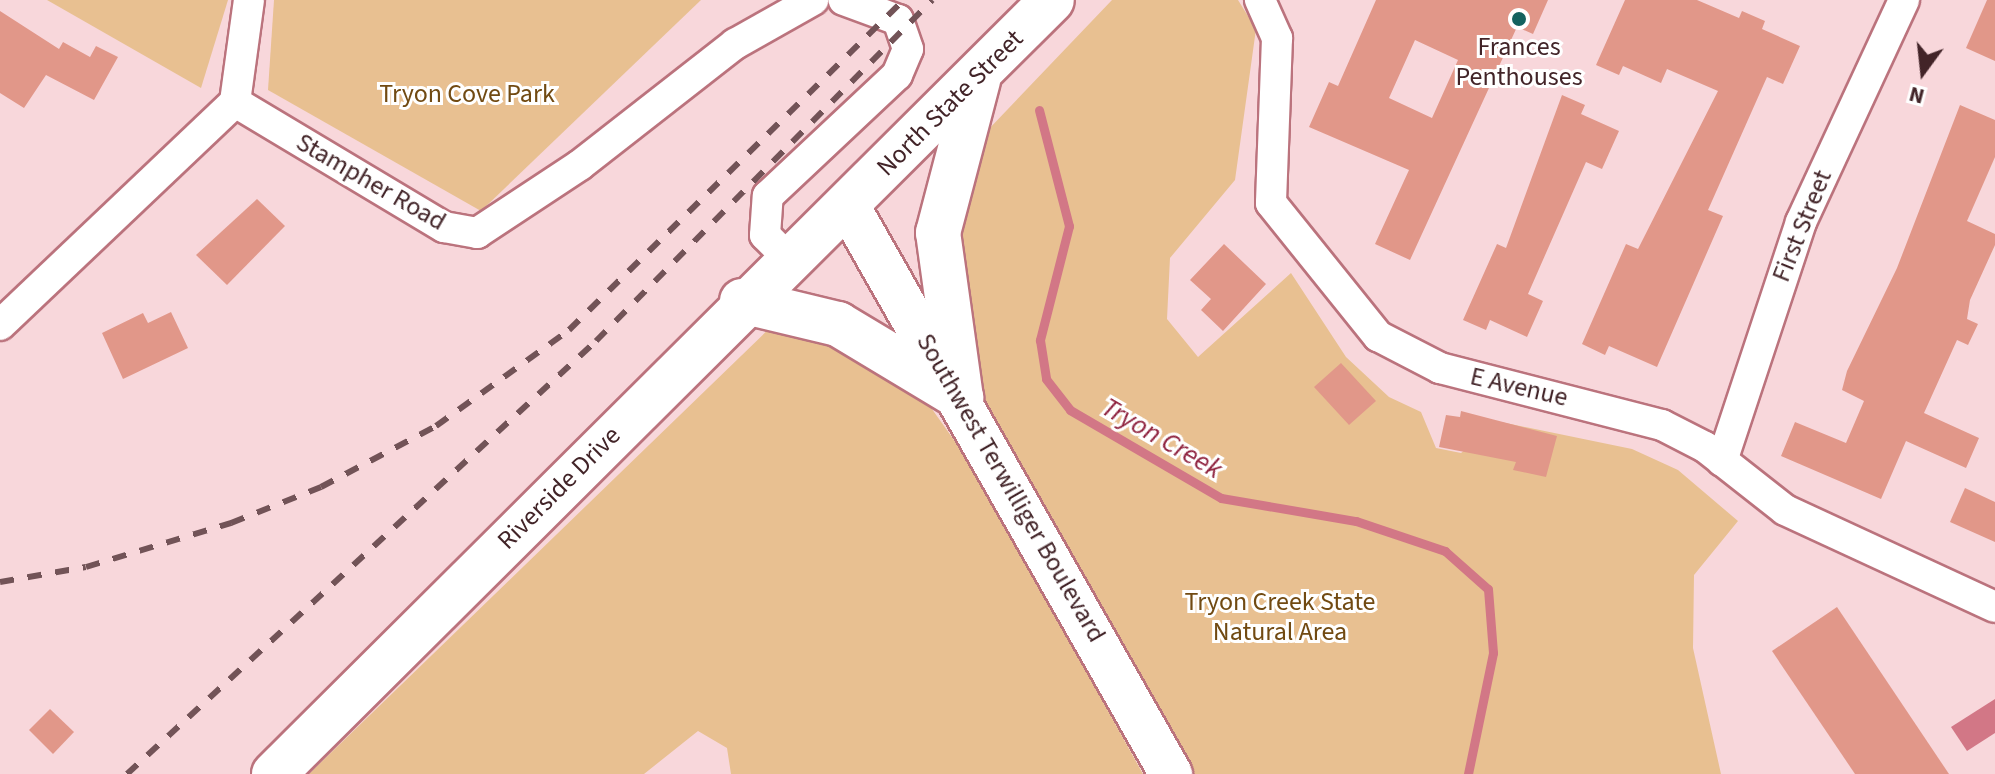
<!DOCTYPE html>
<style>
body{margin:0}
#map{position:relative;width:1995px;height:774px;overflow:hidden;background:#f8d7db;font-family:"Source Sans 3",sans-serif}
div>[style]{position:absolute}
.green>*{inset:0;background:#e8c091}
.water>*{inset:0;background:#d27786}
.stream>*{height:9px;margin:-4.5px;padding:0 4.5px;transform-origin:4.5px;border-radius:4.5px;background:#d27786}
.building>*{inset:0;background:#e19789}
.roads{filter:drop-shadow(2px 0 #bb737d) drop-shadow(-2px 0 #bb737d) drop-shadow(0 2px #bb737d) drop-shadow(0 -2px #bb737d)}
.minor>*{height:30px;margin:-15px;padding:0 15px;transform-origin:15px;border-radius:15px;background:#fff}
.secondary>*{height:42px;margin:-21px;padding:0 21px;transform-origin:21px;border-radius:21px;background:#fff}
.primary>*{height:44px;margin:-22px;padding:0 22px;transform-origin:22px;border-radius:22px;background:#fff}
.rail>*{height:6px;margin-top:-3px;transform-origin:0;background:repeating-linear-gradient(90deg,#725357 0 14px,transparent 0 28px)}
.dots>*{width:22px;height:22px;translate:-50% -50%;box-sizing:border-box;border:4px solid #fff;border-radius:50%}
span{translate:-50% -50%;white-space:nowrap;text-align:center;line-height:1.15;-webkit-text-stroke:6px #fff;paint-order:stroke}
.poi-label{font-size:26px;color:#422428}
.park-label{font-size:26px;color:#714a12}
.street-label{font-size:26px;color:#422428}
.water-label{font-size:28px;color:#8f233f;font-style:italic}
.north{position:absolute;left:1883px;top:32px;width:80px;height:80px;-webkit-text-stroke:6px #fff;paint-order:stroke;rotate:195deg;font-size:22px;font-weight:700;line-height:32px;text-align:center;color:#422428}
.north::after{content:'';display:block;margin:auto;width:28px;height:36px;background:#422428;clip-path:polygon(50% 0,100% 100%,50% 72%,0 100%)}
</style>
<div id="map">
<div class="green">
<div style="clip-path:polygon(47px 0,228px 0,201px 88px)"></div>
<div style="clip-path:polygon(274px 0,701px 0,481px 211px,268px 90px)"></div>
<div style="clip-path:polygon(1112px 0,1238px 0,1256px 29px,1235px 180px,1170px 258px,1167px 319px,1198px 357px,1291px 273px,1346px 357px,1389px 397px,1421px 412px,1436px 448px,1461px 453px,1501px 422px,1632px 449px,1678px 470px,1738px 521px,1694px 575px,1693px 648px,1721px 774px,1186px 774px,986px 403px,966px 346px,951px 232px,986px 132px)"></div>
<div style="clip-path:polygon(774px 324px,813px 325px,922px 395px,971px 464px,1143px 774px,731px 774px,727px 748px,698px 731px,644px 774px,309px 774px)"></div>
</div>
<div class="water">
<div style="clip-path:polygon(1995px 699px,1995px 733px,1967px 751px,1951px 727px)"></div>
</div>
<div class="stream">
<div style="left:1039px;top:110px;width:120px;rotate:75.5deg"></div>
<div style="left:1069px;top:226px;width:118px;rotate:104.3deg"></div>
<div style="left:1040px;top:340px;width:39px;rotate:81deg"></div>
<div style="left:1046px;top:379px;width:39px;rotate:52deg"></div>
<div style="left:1070px;top:410px;width:175px;rotate:30.2deg"></div>
<div style="left:1221px;top:498px;width:137px;rotate:9.7deg"></div>
<div style="left:1356px;top:521px;width:94px;rotate:18.6deg"></div>
<div style="left:1445px;top:551px;width:57px;rotate:41.5deg"></div>
<div style="left:1488px;top:589px;width:64px;rotate:85.5deg"></div>
<div style="left:1493px;top:653px;width:124px;rotate:101.7deg"></div>
</div>
<div class="building">
<div style="clip-path:polygon(evenodd,1376px 0,1548px 0,1533px 34px,1517px 27px,1410px 260px,1375px 244px,1409px 170px,1309px 127px,1329px 82px,1338px 86px,1376px 0,1415px 40px,1458px 60px,1432px 118px,1389px 98px,1415px 40px)"></div>
<div style="clip-path:polygon(1625px 0,1697px 0,1739px 18px,1742px 11px,1765px 21px,1762px 29px,1800px 46px,1783px 84px,1767px 77px,1708px 210px,1723px 216px,1657px 367px,1609px 346px,1605px 355px,1582px 344px,1626px 244px,1638px 249px,1718px 91px,1667px 69px,1661px 83px,1623px 66px,1619px 75px,1596px 65px)"></div>
<div style="clip-path:polygon(1987px 0,1995px 0,1995px 61px,1966px 48px)"></div>
<div style="clip-path:polygon(0 11px,59px 49px,63px 42px,90px 57px,96px 46px,118px 57px,94px 100px,46px 75px,24px 108px,0 93px)"></div>
<div style="clip-path:polygon(1562px 95px,1585px 105px,1581px 114px,1619px 131px,1602px 169px,1586px 162px,1528px 294px,1543px 301px,1527px 337px,1490px 320px,1486px 330px,1463px 320px,1497px 244px,1506px 248px)"></div>
<div style="clip-path:polygon(1960px 105px,1995px 120px,1995px 157px,1967px 221px,1995px 234px,1995px 245px,1970px 300px,1967px 319px,1978px 324px,1968px 345px,1957px 340px,1924px 413px,1979px 438px,1966px 468px,1906px 441px,1881px 499px,1781px 456px,1795px 422px,1846px 443px,1864px 401px,1842px 390px,1847px 371px,1897px 268px)"></div>
<div style="clip-path:polygon(257px 199px,285px 226px,227px 285px,196px 255px)"></div>
<div style="clip-path:polygon(1224px 244px,1266px 284px,1223px 331px,1201px 310px,1211px 299px,1190px 280px)"></div>
<div style="clip-path:polygon(171px 312px,188px 348px,123px 379px,102px 333px,143px 313px,148px 323px)"></div>
<div style="clip-path:polygon(1341px 363px,1376px 401px,1349px 425px,1314px 387px)"></div>
<div style="clip-path:polygon(1461px 411px,1557px 436px,1546px 477px,1513px 470px,1516px 462px,1439px 447px,1446px 415px,1460px 417px)"></div>
<div style="clip-path:polygon(1965px 488px,1995px 502px,1995px 542px,1950px 522px)"></div>
<div style="clip-path:polygon(1837px 607px,1949px 774px,1855px 774px,1772px 651px)"></div>
<div style="clip-path:polygon(50px 709px,74px 732px,53px 754px,29px 730px)"></div>
</div>
<div class="roads">
<div class="minor">
<div style="left:1260px;top:0;width:42px;rotate:65.9deg"></div>
<div style="left:1277px;top:38px;width:165px;rotate:92.1deg"></div>
<div style="left:1271px;top:203px;width:171px;rotate:51.2deg"></div>
<div style="left:1378px;top:336px;width:70px;rotate:27.3deg"></div>
<div style="left:1440px;top:368px;width:229px;rotate:14.4deg"></div>
<div style="left:1662px;top:425px;width:48px;rotate:27.1deg"></div>
<div style="left:1705px;top:447px;width:102px;rotate:38.2deg"></div>
<div style="left:1785px;top:510px;width:231px;rotate:24.8deg"></div>
<div style="left:235px;top:102px;width:103px;rotate:-82.2deg"></div>
<div style="left:787px;top:257px;width:31px;rotate:-135deg"></div>
<div style="left:765px;top:235px;width:39px;rotate:-86deg"></div>
<div style="left:768px;top:196px;width:177px;rotate:-43.2deg"></div>
<div style="left:897px;top:75px;width:28px;rotate:-67deg"></div>
<div style="left:908px;top:49px;width:31px;rotate:-109deg"></div>
<div style="left:898px;top:20px;width:58px;rotate:-159.7deg"></div>
<div style="left:0;top:325px;width:324px;rotate:-43.5deg"></div>
<div style="left:235px;top:102px;width:244px;rotate:30.9deg"></div>
<div style="left:444px;top:227px;width:34px;rotate:10deg"></div>
<div style="left:477px;top:233px;width:123px;rotate:-33.4deg"></div>
<div style="left:580px;top:165px;width:197px;rotate:-38deg"></div>
<div style="left:735px;top:44px;width:90px;rotate:-29.4deg"></div>
<div style="left:1722px;top:461px;width:252px;rotate:-71.7deg"></div>
<div style="left:1801px;top:222px;width:245px;rotate:-65.1deg"></div>
</div>
<div class="secondary">
<div style="left:847px;top:204px;width:656px;rotate:60.39deg"></div>
</div>
<div class="primary">
<div style="left:742px;top:301px;width:99px;rotate:13.5deg"></div>
<div style="left:838px;top:324px;width:144px;rotate:31deg"></div>
<div style="left:961px;top:398px;width:167px;rotate:-97.9deg"></div>
<div style="left:938px;top:233px;width:158px;rotate:-75.3deg"></div>
<div style="left:274px;top:774px;width:1097px;rotate:-44.85deg"></div>
</div>
</div>
<div class="rail">
<div style="left:0;top:582px;width:87px;rotate:-9.9deg"></div>
<div style="left:86px;top:567px;width:152px;rotate:-16.9deg"></div>
<div style="left:231px;top:523px;width:97px;rotate:-21.8deg"></div>
<div style="left:321px;top:487px;width:130px;rotate:-27.9deg"></div>
<div style="left:436px;top:426px;width:164px;rotate:-35.8deg"></div>
<div style="left:569px;top:330px;width:470px;rotate:-44.6deg"></div>
<div style="left:127px;top:774px;width:638px;rotate:-42.71deg"></div>
<div style="left:596px;top:341px;width:479px;rotate:-45.4deg"></div>
</div>
<div class="dots">
<div style="left:1519px;top:19px;background:#13625f"></div>
</div>
<div class="poi-label">
<span style="left:1519px;top:62px">Frances<br>Penthouses</span>
</div>
<div class="park-label">
<span style="left:467px;top:94px">Tryon Cove Park</span>
<span style="left:1280px;top:617px">Tryon Creek State<br>Natural Area</span>
</div>
<div class="street-label">
<span style="left:950px;top:103px;rotate:-45deg">North State Street</span>
<span style="left:371px;top:182px;rotate:30deg">Stampher Road</span>
<span style="left:1802px;top:226px;rotate:-68deg">First Street</span>
<span style="left:1519px;top:387px;rotate:13deg">E Avenue</span>
<span style="left:559px;top:488px;rotate:-45deg">Riverside Drive</span>
<span style="left:1011px;top:488px;rotate:60deg">Southwest Terwilliger Boulevard</span>
</div>
<div class="water-label">
<span style="left:1162px;top:438px;rotate:30deg">Tryon Creek</span>
</div>
<div class="north">N</div>
</div>
